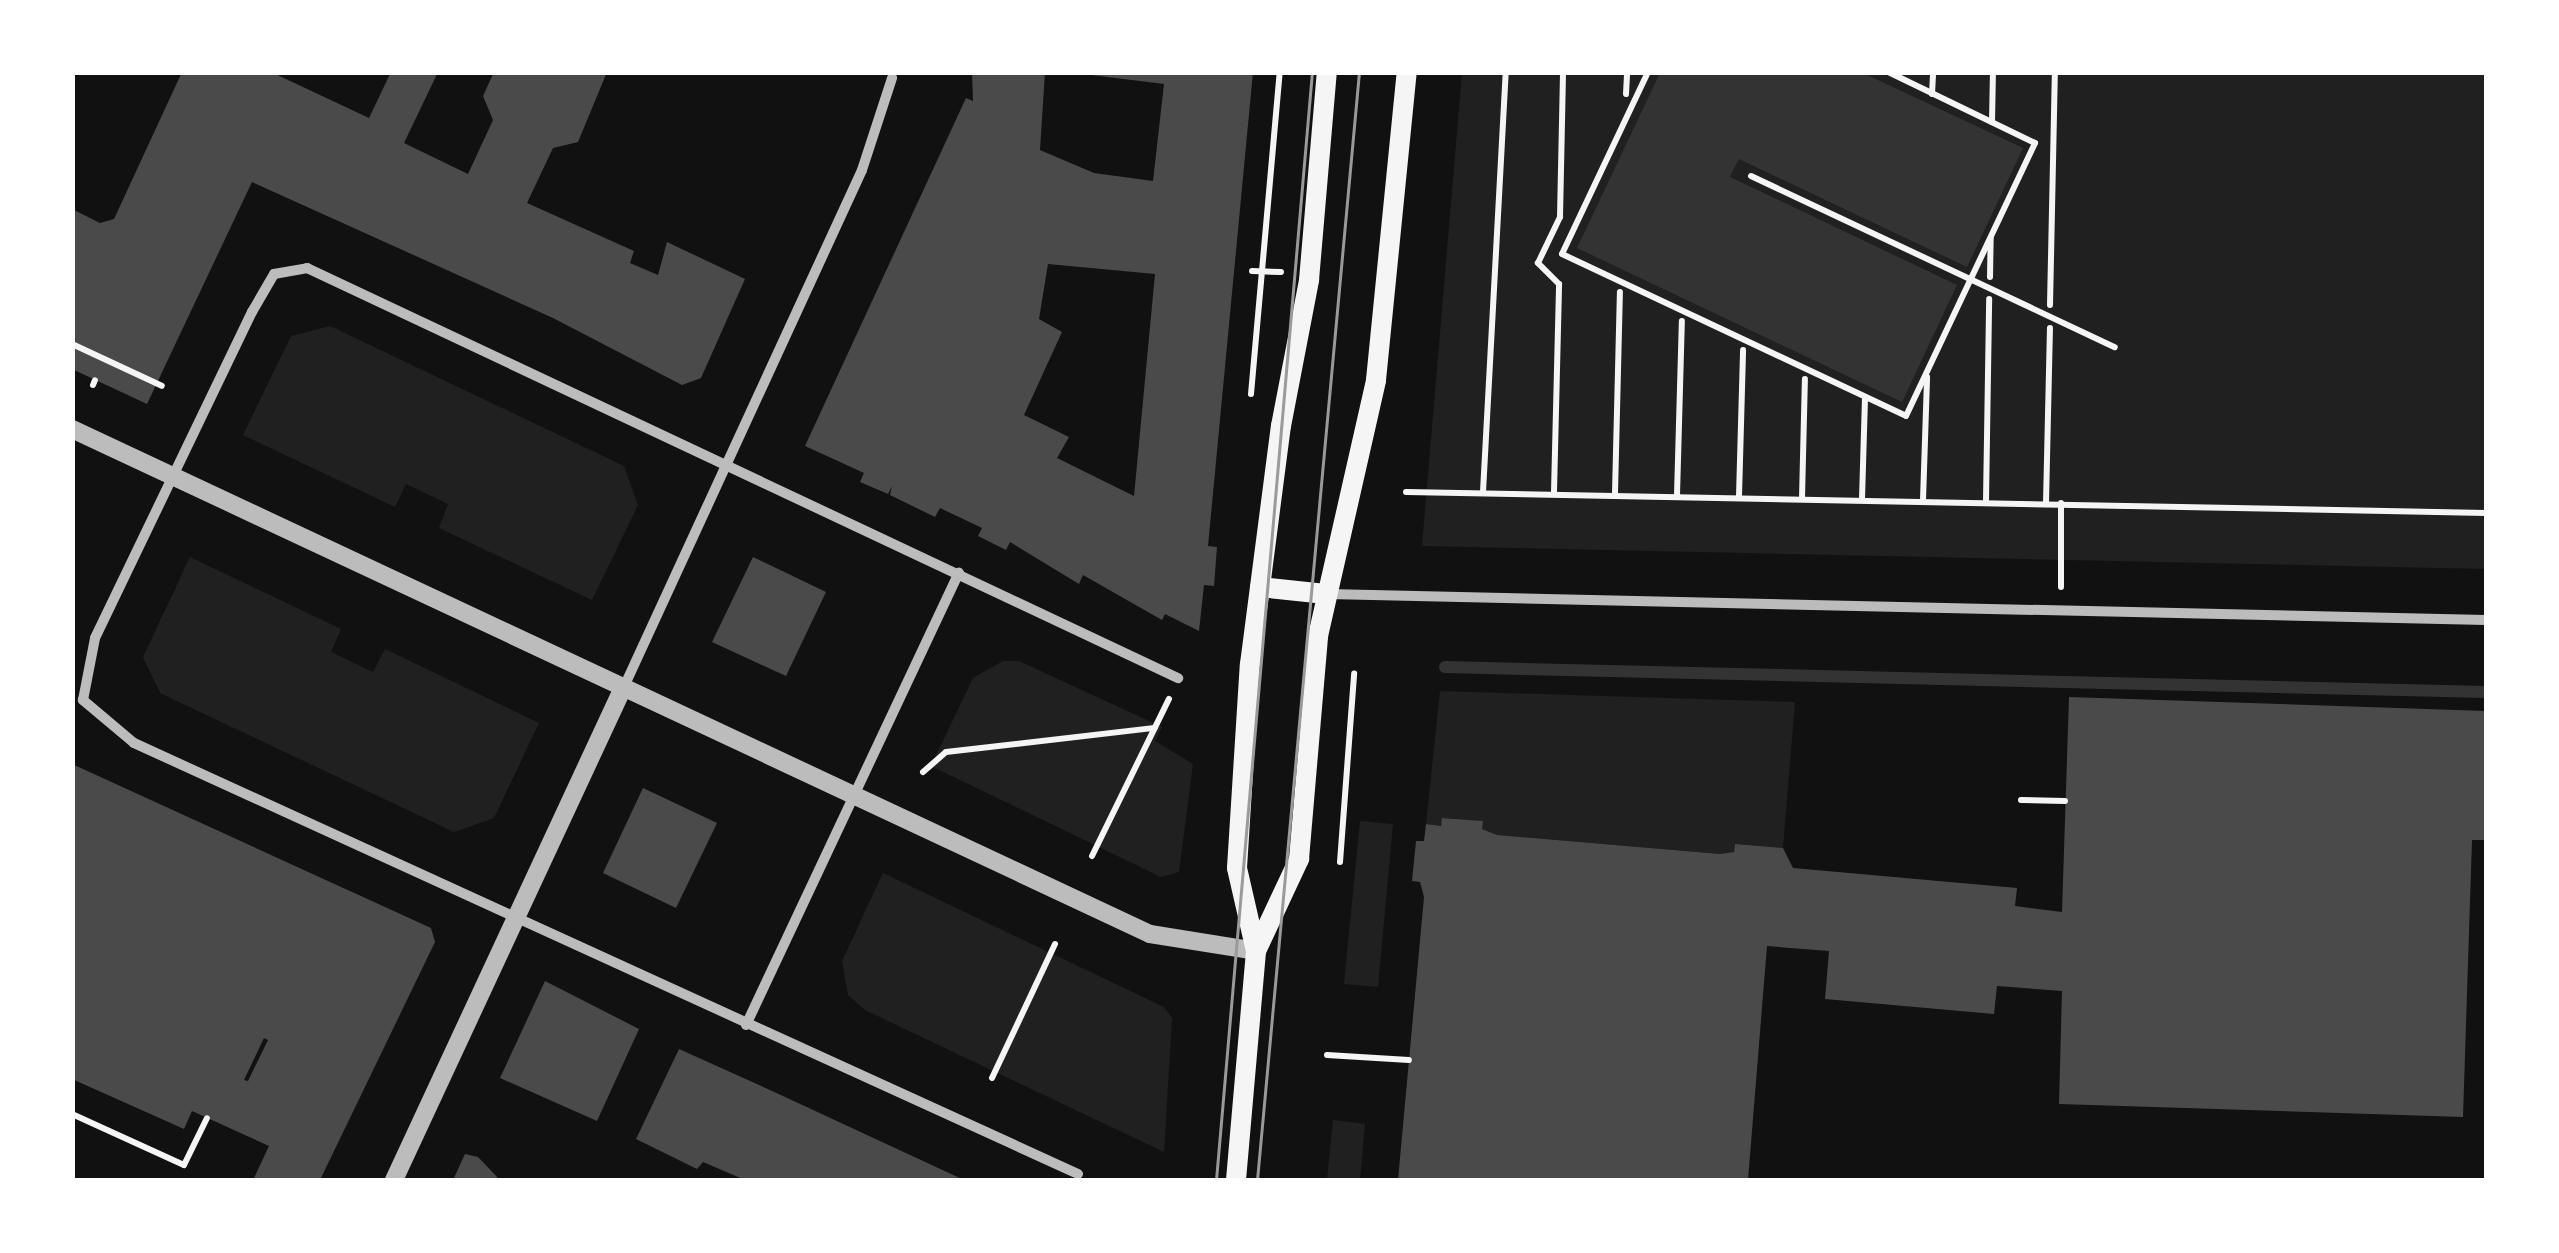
<!DOCTYPE html>
<style>
body{margin:0}
#map{position:relative;width:2559px;height:1253px;overflow:hidden;background:#111;font-family:Inter,sans-serif}
div>[style]{position:absolute}
.green>*{inset:0;background:#202020}
.water>*{inset:0;background:#333}
.stream>*{height:12px;margin:-6px;padding:0 6px;transform-origin:6px;border-radius:6px;background:#333}
.building>*{inset:0;background:#4a4a4a}
.path>*{height:6px;margin:-3px;padding:0 3px;transform-origin:3px;border-radius:3px;background:#f5f5f5}
.minor>*{height:10px;margin:-5px;padding:0 5px;transform-origin:5px;border-radius:5px;background:#bcbcbc}
.tertiary>*{height:18px;margin:-9px;padding:0 9px;transform-origin:9px;border-radius:9px;background:#bcbcbc}
.secondary>*{height:20px;margin:-10px;padding:0 10px;transform-origin:10px;border-radius:10px;background:#f5f5f5}
.tram>*{height:2.5px;margin:-1.25px;padding:0 1.25px;transform-origin:1.25px;border-radius:1.25px;background:#9a9a9a}
span{translate:-50% -50%;white-space:nowrap;text-align:center;line-height:1.15;-webkit-text-stroke:10px #fff;paint-order:stroke}
.frame{position:absolute;inset:0;border:75px solid #fff;pointer-events:none}
</style>
<div id="map">
<div class="green">
<div style="clip-path:polygon(1462px 73px,2486px 73px,2486px 569px,1422px 546px)"></div>
<div style="clip-path:polygon(330px 326px,624px 466px,638px 505px,592px 600px,439px 528px,448px 504px,406px 484px,395px 507px,243px 435px,291px 336px)"></div>
<div style="clip-path:polygon(190px 557px,341px 629px,331px 652px,373px 672px,385px 649px,539px 723px,494px 818px,454px 832px,160px 693px,143px 657px)"></div>
<div style="clip-path:polygon(1003px 661px,1019px 661px,1162px 727px,1155px 741px,1193px 764px,1179px 872px,1161px 877px,931px 766px,973px 678px)"></div>
<div style="clip-path:polygon(1440px 691px,1795px 702px,1783px 848px,1735px 844px,1734px 852px,1720px 854px,1497px 835px,1482px 829px,1482px 821px,1443px 818px,1441px 826px,1426px 824px)"></div>
<div style="clip-path:polygon(1360px 821px,1393px 824px,1378px 987px,1344px 984px)"></div>
<div style="clip-path:polygon(883px 873px,1164px 1007px,1172px 1018px,1164px 1152px,865px 1010px,848px 995px,842px 961px)"></div>
<div style="clip-path:polygon(1333px 1120px,1365px 1124px,1360px 1180px,1327px 1180px)"></div>
</div>
<div class="water">
<div style="clip-path:polygon(1660px 73px,1863px 73px,2023px 148px,1967px 267px,1739px 159px,1734px 168px,1730px 177px,1957px 285px,1902px 402px,1577px 248px)"></div>
</div>
<div class="stream">
<div style="left:1445px;top:667px;width:1041px;rotate:1.38deg"></div>
</div>
<div class="building">
<div style="clip-path:polygon(182px 72px,271px 72px,369px 118px,391px 72px,438px 72px,404px 143px,468px 174px,493px 120px,483px 96px,494px 72px,607px 72px,578px 142px,553px 148px,527px 203px,634px 251px,630px 263px,658px 275px,667px 242px,745px 279px,701px 378px,682px 385px,553px 318px,252px 182px,147px 404px,72px 369px,72px 209px,100px 223px,114px 219px)"></div>
<div style="clip-path:polygon(evenodd,972px 72px,1045px 72px,1040px 150px,1094px 173px,1153px 181px,1164px 84px,1067px 72px,1253px 72px,1208px 546px,1217px 547px,1214px 586px,1204px 585px,1199px 631px,1165px 614px,1162px 620px,1083px 575px,1079px 584px,1010px 542px,1006px 550px,978px 536px,982px 528px,940px 508px,935px 517px,890px 495px,892px 486px,888px 494px,860px 482px,864px 473px,805px 446px,966px 98px,973px 101px,972px 72px,1048px 264px,1155px 274px,1134px 496px,1057px 458px,1069px 437px,1024px 415px,1062px 332px,1039px 319px,1048px 264px)"></div>
<div style="clip-path:polygon(753px 557px,826px 592px,786px 676px,712px 642px)"></div>
<div style="clip-path:polygon(2069px 697px,2486px 711px,2486px 840px,2472px 840px,2463px 1117px,2059px 1104px,2062px 991px,1997px 986px,1994px 1014px,1825px 999px,1829px 951px,1767px 946px,1748px 1180px,1398px 1180px,1424px 897px,1420px 882px,1412px 881px,1416px 841px,1424px 841px,1426px 824px,1441px 826px,1442px 818px,1483px 821px,1482px 829px,1497px 835px,1720px 854px,1734px 852px,1735px 844px,1783px 848px,1793px 868px,2017px 888px,2015px 906px,2062px 912px)"></div>
<div style="clip-path:polygon(evenodd,72px 764px,431px 928px,435px 942px,320px 1180px,253px 1180px,269px 1146px,192px 1111px,184px 1129px,72px 1079px,72px 764px,264px 1038px,268px 1040px,248px 1081px,244px 1080px,264px 1038px)"></div>
<div style="clip-path:polygon(643px 788px,717px 823px,676px 908px,603px 873px)"></div>
<div style="clip-path:polygon(545px 981px,639px 1029px,597px 1121px,500px 1078px)"></div>
<div style="clip-path:polygon(679px 1049px,770px 1090px,964px 1180px,745px 1180px,703px 1162px,697px 1169px,636px 1139px)"></div>
<div style="clip-path:polygon(465px 1154px,478px 1157px,500px 1180px,453px 1180px)"></div>
</div>
<div class="path">
<div style="left:1648px;top:72px;width:201px;rotate:115.3deg"></div>
<div style="left:1562px;top:254px;width:380px;rotate:25.2deg"></div>
<div style="left:1906px;top:416px;width:302px;rotate:-64.7deg"></div>
<div style="left:2035px;top:143px;width:163px;rotate:-154.2deg"></div>
<div style="left:1626px;top:94px;width:22px;rotate:-87deg"></div>
<div style="left:1932px;top:94px;width:22px;rotate:-87deg"></div>
<div style="left:1992px;top:122px;width:50px;rotate:-88.9deg"></div>
<div style="left:1751px;top:176px;width:402px;rotate:25.2deg"></div>
<div style="left:1252px;top:271px;width:29px;rotate:2deg"></div>
<div style="left:1990px;top:277px;width:39px;rotate:-89deg"></div>
<div style="left:2050px;top:305px;width:233px;rotate:-88.8deg"></div>
<div style="left:72px;top:344px;width:99px;rotate:25deg"></div>
<div style="left:93px;top:385px;width:5px;rotate:-68deg"></div>
<div style="left:1251px;top:394px;width:323px;rotate:-84.9deg"></div>
<div style="left:1406px;top:492px;width:1080px;rotate:1.11deg"></div>
<div style="left:1483px;top:492px;width:421px;rotate:-86.9deg"></div>
<div style="left:1554px;top:492px;width:208px;rotate:-88.6deg"></div>
<div style="left:1559px;top:284px;width:30px;rotate:-135deg"></div>
<div style="left:1538px;top:263px;width:51px;rotate:-64.4deg"></div>
<div style="left:1560px;top:217px;width:145px;rotate:-88.8deg"></div>
<div style="left:1615px;top:493px;width:201px;rotate:-88.6deg"></div>
<div style="left:1677px;top:495px;width:174px;rotate:-88.4deg"></div>
<div style="left:1739px;top:496px;width:146px;rotate:-88.4deg"></div>
<div style="left:1802px;top:498px;width:119px;rotate:-88.6deg"></div>
<div style="left:1862px;top:499px;width:102px;rotate:-88.3deg"></div>
<div style="left:1923px;top:500px;width:123px;rotate:-88.1deg"></div>
<div style="left:1986px;top:501px;width:202px;rotate:-89.1deg"></div>
<div style="left:2046px;top:503px;width:175px;rotate:-88.7deg"></div>
<div style="left:2061px;top:587px;width:84px;rotate:-90deg"></div>
<div style="left:923px;top:772px;width:30px;rotate:-41deg"></div>
<div style="left:946px;top:752px;width:210px;rotate:-6.6deg"></div>
<div style="left:2021px;top:800px;width:44px;rotate:1.3deg"></div>
<div style="left:1092px;top:856px;width:175px;rotate:-63.9deg"></div>
<div style="left:1340px;top:862px;width:189px;rotate:-85.7deg"></div>
<div style="left:1327px;top:1055px;width:82px;rotate:3.5deg"></div>
<div style="left:992px;top:1078px;width:148px;rotate:-64.8deg"></div>
<div style="left:72px;top:1114px;width:123px;rotate:24.5deg"></div>
<div style="left:184px;top:1165px;width:52px;rotate:-63.9deg"></div>
</div>
<div class="minor">
<div style="left:1328px;top:594px;width:1158px;rotate:1.29deg"></div>
<div style="left:623px;top:689px;width:571px;rotate:-65.27deg"></div>
<div style="left:862px;top:170px;width:97px;rotate:-71.9deg"></div>
<div style="left:746px;top:1025px;width:500px;rotate:-64.8deg"></div>
<div style="left:1078px;top:1174px;width:1038px;rotate:-155.46deg"></div>
<div style="left:134px;top:743px;width:67px;rotate:-139.9deg"></div>
<div style="left:83px;top:700px;width:63px;rotate:-79deg"></div>
<div style="left:95px;top:638px;width:362px;rotate:-64.3deg"></div>
<div style="left:252px;top:312px;width:44px;rotate:-59.9deg"></div>
<div style="left:274px;top:274px;width:34px;rotate:-10deg"></div>
<div style="left:307px;top:268px;width:963px;rotate:25.21deg"></div>
</div>
<div class="tertiary">
<div style="left:72px;top:429px;width:1190px;rotate:25.1deg"></div>
<div style="left:1150px;top:934px;width:107px;rotate:9.1deg"></div>
<div style="left:394px;top:1180px;width:540px;rotate:-65.05deg"></div>
</div>
<div class="secondary">
<div style="left:1260px;top:587px;width:66px;rotate:6.1deg"></div>
<div style="left:1256px;top:951px;width:102px;rotate:-64.9deg"></div>
<div style="left:1299px;top:859px;width:224px;rotate:-85.1deg"></div>
<div style="left:1318px;top:636px;width:262px;rotate:-77.2deg"></div>
<div style="left:1376px;top:380px;width:310px;rotate:-84.3deg"></div>
<div style="left:1236px;top:1180px;width:230px;rotate:-85deg"></div>
<div style="left:1256px;top:951px;width:85px;rotate:-102.9deg"></div>
<div style="left:1237px;top:868px;width:204px;rotate:-86.4deg"></div>
<div style="left:1250px;top:664px;width:240px;rotate:-82.6deg"></div>
<div style="left:1281px;top:426px;width:149px;rotate:-79.1deg"></div>
<div style="left:1309px;top:280px;width:209px;rotate:-85.1deg"></div>
</div>
<div class="tram">
<div style="left:1216px;top:1180px;width:1112px;rotate:-85.05deg"></div>
<div style="left:1257px;top:1180px;width:1113px;rotate:-84.74deg"></div>
</div>
<div class="frame"></div>
</div>
